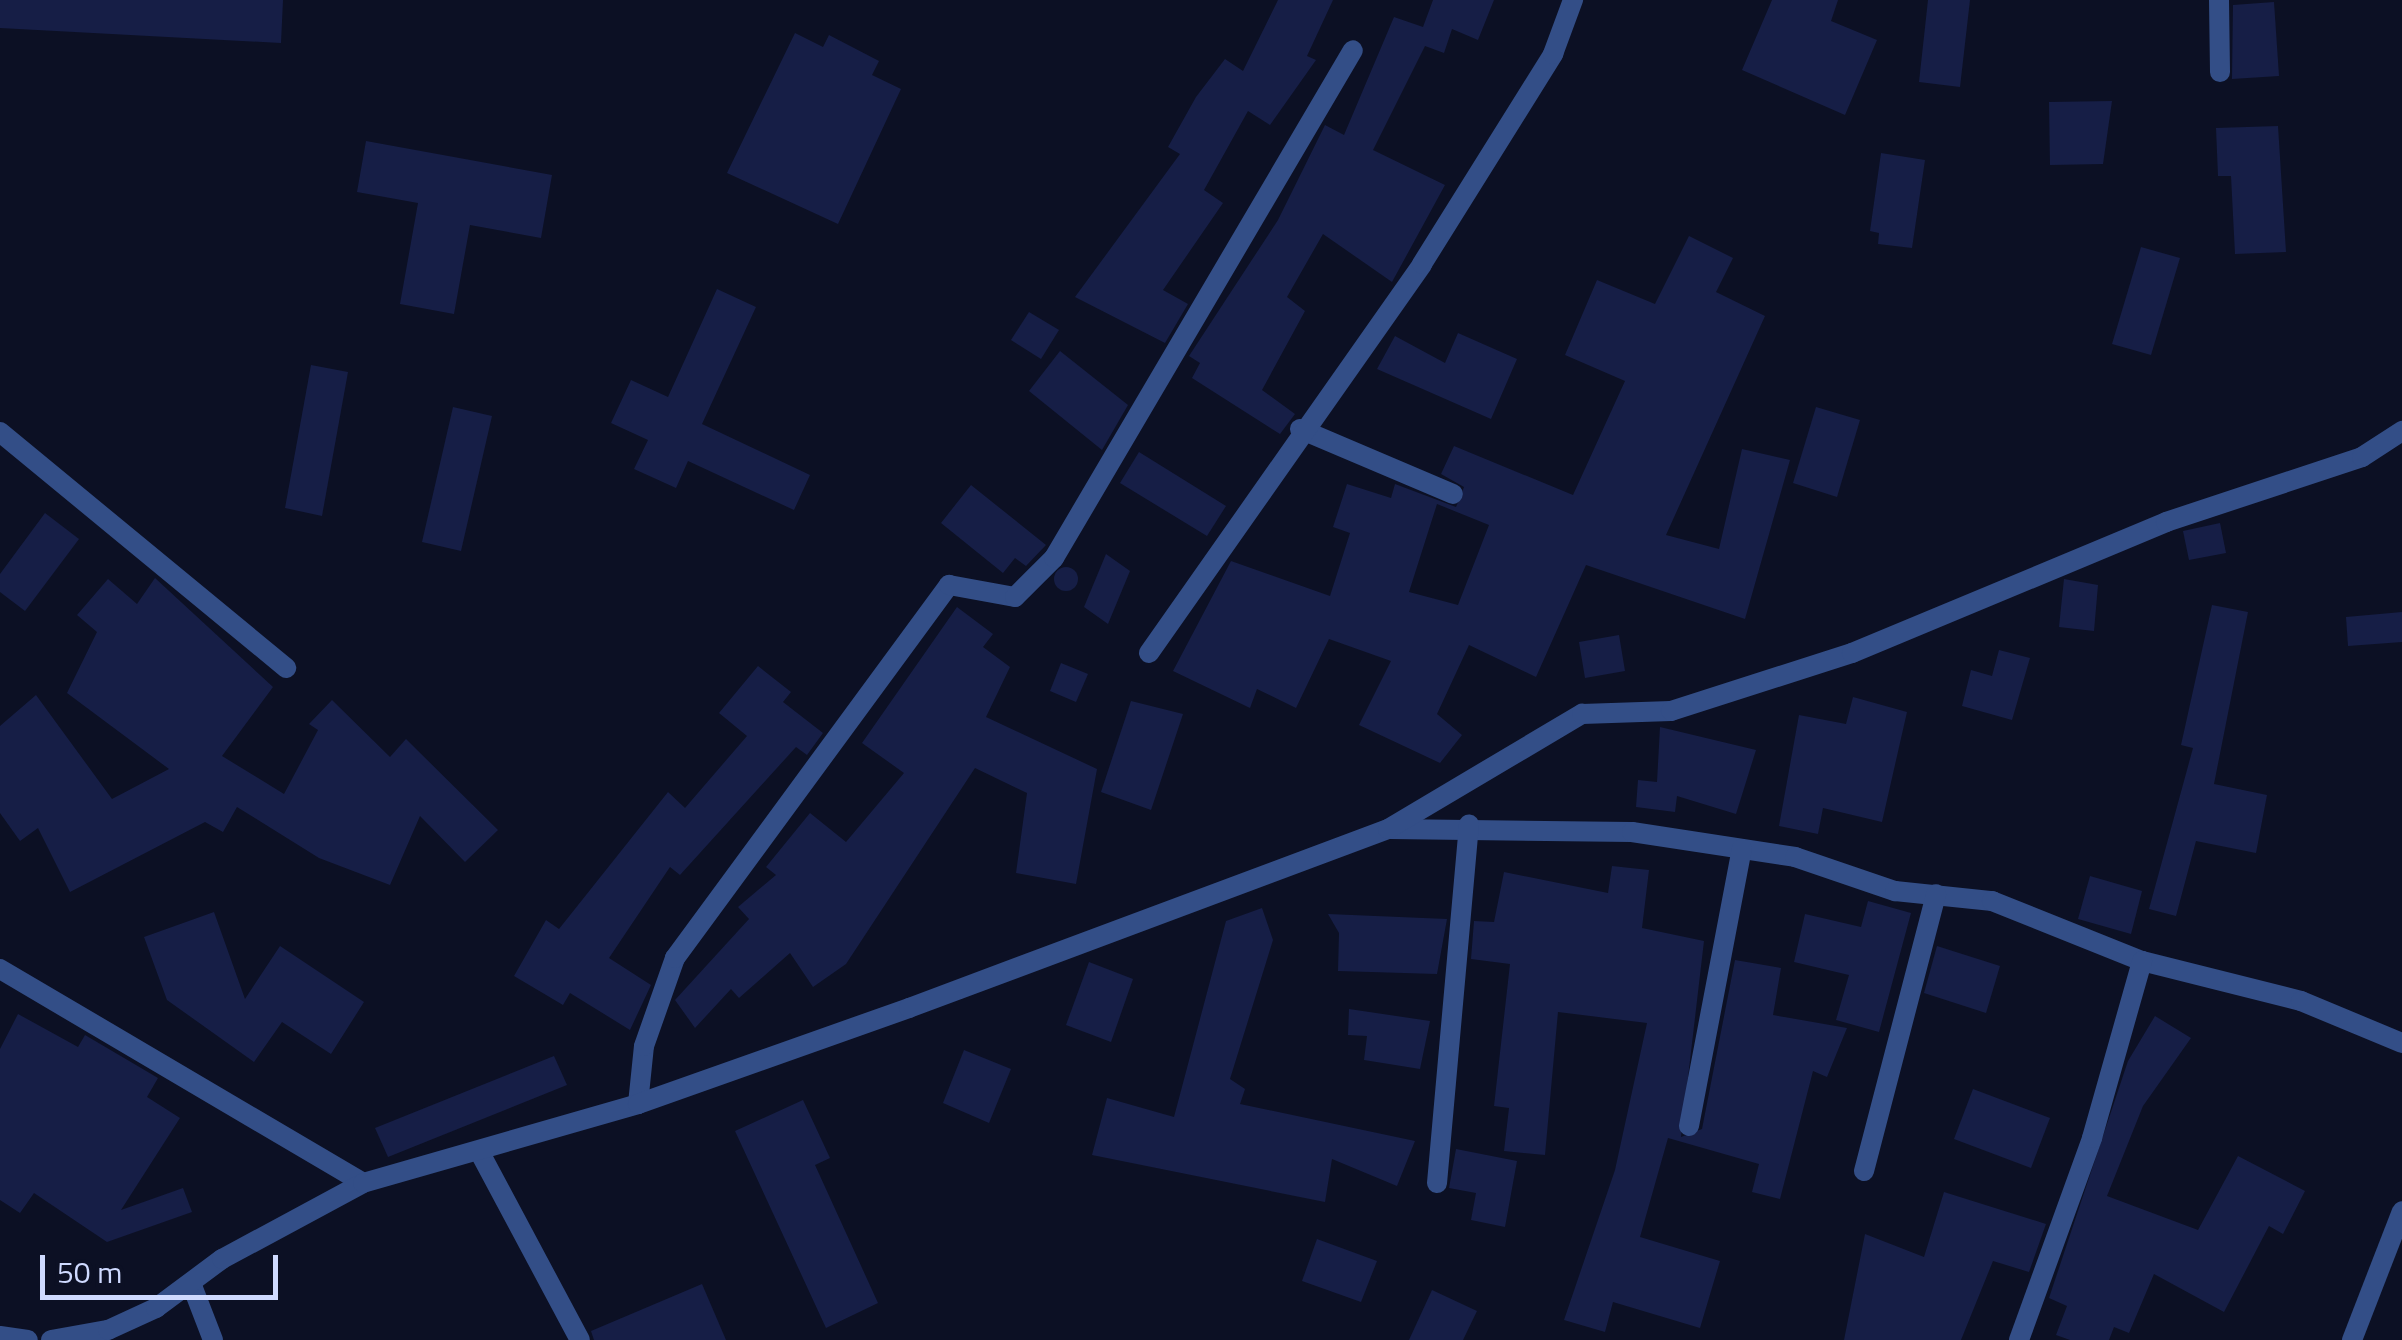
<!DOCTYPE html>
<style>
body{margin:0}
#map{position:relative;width:2402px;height:1340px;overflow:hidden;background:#0c1024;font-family:"Titillium Web",sans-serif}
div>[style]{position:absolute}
.building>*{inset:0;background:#161e46}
.round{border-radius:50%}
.minor>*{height:20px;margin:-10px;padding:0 10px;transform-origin:10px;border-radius:10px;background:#334e87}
span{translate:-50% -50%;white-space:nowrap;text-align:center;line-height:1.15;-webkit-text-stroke:8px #0c1024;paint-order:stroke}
.scale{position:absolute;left:40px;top:1255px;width:238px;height:45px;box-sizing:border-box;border:5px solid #cfdaff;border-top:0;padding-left:12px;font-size:30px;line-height:35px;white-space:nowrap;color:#cfdaff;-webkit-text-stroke:8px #0c1024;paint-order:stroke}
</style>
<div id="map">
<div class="building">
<div style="clip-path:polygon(0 0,283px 0,281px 43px,0 28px)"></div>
<div style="clip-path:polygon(1278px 0,1333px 0,1307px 56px,1316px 60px,1270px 125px,1248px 111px,1204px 190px,1223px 203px,1163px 290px,1188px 304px,1165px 343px,1075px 297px,1180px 154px,1168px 147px,1196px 97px,1225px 59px,1243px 71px)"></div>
<div style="clip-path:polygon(1433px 0,1494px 0,1478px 40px,1452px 29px,1444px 53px,1425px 46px,1373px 150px,1445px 185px,1392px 282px,1323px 234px,1287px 297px,1305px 311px,1262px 390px,1295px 414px,1280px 434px,1192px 378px,1200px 363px,1189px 356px,1278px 220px,1325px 125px,1344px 135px,1394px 17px,1423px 27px)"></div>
<div style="clip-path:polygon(1772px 0,1838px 0,1831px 21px,1877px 40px,1845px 115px,1742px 70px)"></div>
<div style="clip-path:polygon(1928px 0,1970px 0,1960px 87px,1919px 82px)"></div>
<div style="clip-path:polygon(2274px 2px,2279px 76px,2232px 79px,2233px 5px)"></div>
<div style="clip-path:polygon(795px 33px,823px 47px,829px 35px,879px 61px,872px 75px,901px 89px,838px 224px,727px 173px)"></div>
<div style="clip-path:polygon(2112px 101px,2103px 164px,2050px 165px,2049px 102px)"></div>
<div style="clip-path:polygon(2278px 126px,2286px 252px,2235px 254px,2231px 176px,2218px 176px,2216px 128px)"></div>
<div style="clip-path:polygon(366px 141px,552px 175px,541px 238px,470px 225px,454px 314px,400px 304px,418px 203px,357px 192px)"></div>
<div style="clip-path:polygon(1881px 153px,1925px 160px,1912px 248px,1878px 244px,1879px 233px,1870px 231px)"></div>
<div style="clip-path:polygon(evenodd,1689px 236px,1733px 258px,1716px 292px,1765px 316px,1666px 535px,1719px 549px,1742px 449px,1790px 460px,1745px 619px,1586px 565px,1536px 677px,1469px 645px,1437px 714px,1462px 735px,1440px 763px,1359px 725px,1391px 661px,1329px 639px,1296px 708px,1257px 689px,1250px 708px,1173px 671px,1231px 561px,1330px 596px,1350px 533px,1333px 527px,1347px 484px,1391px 498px,1395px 484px,1456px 507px,1464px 487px,1441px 474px,1454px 446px,1573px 495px,1625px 381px,1565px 355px,1597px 280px,1655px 304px,1689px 236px,1437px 504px,1489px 525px,1458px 605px,1409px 592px,1437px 504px)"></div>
<div style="clip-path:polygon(2141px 247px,2180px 258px,2151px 355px,2112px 344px)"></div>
<div style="clip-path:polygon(717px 289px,756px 307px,702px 424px,810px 475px,794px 510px,688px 461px,676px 488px,634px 469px,648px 440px,611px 423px,631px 380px,668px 397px)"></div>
<div style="clip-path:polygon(1029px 312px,1059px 330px,1041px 359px,1011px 340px)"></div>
<div style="clip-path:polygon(1458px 333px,1517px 359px,1491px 419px,1377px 369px,1395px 336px,1445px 363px)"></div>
<div style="clip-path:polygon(1060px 351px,1128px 405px,1102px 450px,1029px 391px)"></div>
<div style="clip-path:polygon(311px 365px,348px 372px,322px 516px,285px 508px)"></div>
<div style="clip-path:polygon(453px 407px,492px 416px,461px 551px,422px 542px)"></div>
<div style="clip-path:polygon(1816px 407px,1860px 420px,1837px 497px,1793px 483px)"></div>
<div style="clip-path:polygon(1139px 452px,1226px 506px,1207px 536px,1120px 483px)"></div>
<div style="clip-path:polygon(971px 485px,1046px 545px,1026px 566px,1015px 558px,1003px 573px,941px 523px)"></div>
<div style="clip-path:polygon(45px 513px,79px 539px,25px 611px,0 592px,0 574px)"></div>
<div style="clip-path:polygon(2220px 523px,2226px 553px,2189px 560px,2183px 531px)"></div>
<div style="clip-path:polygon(1106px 554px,1130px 571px,1108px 624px,1084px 607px)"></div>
<div class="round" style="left:1054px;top:567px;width:24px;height:24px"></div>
<div style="clip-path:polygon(155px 578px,273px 687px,222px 756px,284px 794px,318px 730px,309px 724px,332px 700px,390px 757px,406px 739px,498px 830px,465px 862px,420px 816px,390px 885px,319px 858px,237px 807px,223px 832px,205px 822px,70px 892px,38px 828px,20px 841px,0 813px,0 726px,36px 695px,112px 799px,169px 769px,67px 693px,97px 632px,77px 615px,108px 579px,137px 604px)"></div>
<div style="clip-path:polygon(2064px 579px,2098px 585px,2094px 631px,2059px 627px)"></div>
<div style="clip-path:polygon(2212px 605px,2248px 612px,2214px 784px,2267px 795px,2256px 853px,2196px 841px,2176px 916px,2149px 909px,2193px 748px,2181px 745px)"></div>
<div style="clip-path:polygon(957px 607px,993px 634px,983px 647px,1010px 667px,986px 717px,1097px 769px,1076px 884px,1016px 873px,1027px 793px,975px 768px,846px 964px,813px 987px,790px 953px,739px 998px,731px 989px,695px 1028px,675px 1000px,749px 919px,738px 907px,776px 875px,766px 867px,810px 813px,846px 842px,904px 773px,862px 743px)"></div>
<div style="clip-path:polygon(2402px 612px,2402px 642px,2348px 646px,2346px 617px)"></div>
<div style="clip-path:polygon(1619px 635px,1625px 671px,1585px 678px,1579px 642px)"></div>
<div style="clip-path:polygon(1999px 650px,2030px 658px,2012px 720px,1962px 706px,1971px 670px,1992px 676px)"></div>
<div style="clip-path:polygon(1061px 663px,1088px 674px,1076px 702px,1050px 691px)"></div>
<div style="clip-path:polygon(758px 666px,791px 692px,783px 702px,823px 733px,807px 755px,796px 747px,680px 875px,670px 867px,609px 958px,651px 985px,630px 1030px,570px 993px,563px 1005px,514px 976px,546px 920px,559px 929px,668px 792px,685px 808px,747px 736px,719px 713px)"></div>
<div style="clip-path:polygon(1853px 697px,1907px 712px,1882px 822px,1823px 808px,1818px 834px,1779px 826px,1799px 715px,1846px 724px)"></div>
<div style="clip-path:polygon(1131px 701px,1183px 714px,1151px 810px,1101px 792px)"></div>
<div style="clip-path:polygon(1660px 727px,1756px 750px,1736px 814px,1677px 796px,1675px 812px,1636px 807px,1638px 780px,1657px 782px)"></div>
<div style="clip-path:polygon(1612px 866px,1649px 870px,1642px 928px,1704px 941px,1681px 1137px,1702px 1129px,1735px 960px,1781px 968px,1773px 1015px,1847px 1028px,1827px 1077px,1813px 1071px,1780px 1199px,1752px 1192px,1759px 1164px,1668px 1138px,1640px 1237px,1720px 1261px,1700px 1328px,1613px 1302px,1605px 1332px,1564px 1320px,1615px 1170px,1647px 1023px,1558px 1012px,1545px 1155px,1504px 1151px,1509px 1108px,1494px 1106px,1510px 964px,1471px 959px,1474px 921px,1494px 922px,1504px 872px,1608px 893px)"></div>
<div style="clip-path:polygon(2090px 876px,2142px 891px,2131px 934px,2078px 919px)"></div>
<div style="clip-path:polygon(1868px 901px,1911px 913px,1879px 1032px,1836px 1020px,1849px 975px,1794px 962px,1805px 914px,1861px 927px)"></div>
<div style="clip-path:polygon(1262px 908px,1273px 940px,1230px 1079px,1245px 1089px,1240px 1104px,1415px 1141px,1397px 1186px,1332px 1159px,1325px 1202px,1092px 1155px,1107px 1098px,1174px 1117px,1226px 921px)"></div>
<div style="clip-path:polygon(214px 912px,245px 999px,280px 946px,364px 1002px,331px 1054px,282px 1022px,254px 1062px,167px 1000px,144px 937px)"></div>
<div style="clip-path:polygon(1328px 914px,1447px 919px,1437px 974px,1338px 971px,1339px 933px)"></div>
<div style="clip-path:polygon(1937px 946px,2000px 966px,1986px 1013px,1924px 993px)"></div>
<div style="clip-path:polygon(1089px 962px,1133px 979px,1111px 1042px,1066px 1025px)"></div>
<div style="clip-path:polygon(1349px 1009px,1430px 1021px,1420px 1069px,1364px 1060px,1367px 1036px,1348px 1035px)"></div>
<div style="clip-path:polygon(18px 1014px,78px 1047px,85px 1035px,158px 1078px,147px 1097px,180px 1118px,121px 1210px,183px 1188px,192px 1212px,107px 1242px,34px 1193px,20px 1213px,0 1200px,0 1049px)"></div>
<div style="clip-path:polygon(2155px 1016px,2191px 1038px,2143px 1106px,2107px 1196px,2198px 1230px,2238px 1156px,2305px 1191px,2283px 1234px,2269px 1226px,2224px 1312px,2154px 1274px,2129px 1333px,2114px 1327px,2109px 1340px,2070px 1340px,2056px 1335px,2067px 1306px,2049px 1298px,2128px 1061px)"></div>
<div style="clip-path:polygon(964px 1050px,1011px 1069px,989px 1123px,943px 1103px)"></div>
<div style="clip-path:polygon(554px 1056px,567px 1085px,388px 1157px,375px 1128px)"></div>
<div style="clip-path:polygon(1973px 1089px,2050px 1118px,2031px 1168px,1954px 1139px)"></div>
<div style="clip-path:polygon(803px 1100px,830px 1158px,815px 1165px,878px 1303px,826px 1328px,735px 1131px)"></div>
<div style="clip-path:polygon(1456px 1149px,1517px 1161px,1505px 1227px,1471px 1220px,1476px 1193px,1449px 1188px)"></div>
<div style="clip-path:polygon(1944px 1192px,2046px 1224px,2029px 1272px,1993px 1261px,1961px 1340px,1844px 1340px,1865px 1234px,1924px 1257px)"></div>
<div style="clip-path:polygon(1317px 1239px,1377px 1261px,1361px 1302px,1302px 1281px)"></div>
<div style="clip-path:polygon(702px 1284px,726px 1340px,594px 1340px,591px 1331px)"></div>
<div style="clip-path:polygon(1432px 1290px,1477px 1311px,1463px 1340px,1409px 1340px)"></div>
</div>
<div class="minor">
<div style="left:2219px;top:0;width:72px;rotate:89.2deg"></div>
<div style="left:1300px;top:429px;width:166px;rotate:23deg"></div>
<div style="left:0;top:432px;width:371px;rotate:39.5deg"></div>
<div style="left:1149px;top:653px;width:475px;rotate:-54.9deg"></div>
<div style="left:1422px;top:264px;width:248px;rotate:-58deg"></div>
<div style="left:1553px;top:54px;width:58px;rotate:-69.7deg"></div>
<div style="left:1390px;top:829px;width:242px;rotate:0.7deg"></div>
<div style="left:1632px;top:832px;width:165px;rotate:8.7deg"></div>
<div style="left:1795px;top:857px;width:106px;rotate:18.8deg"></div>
<div style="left:1895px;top:891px;width:98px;rotate:5.9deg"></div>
<div style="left:1992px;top:901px;width:162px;rotate:21.8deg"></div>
<div style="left:2142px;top:961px;width:164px;rotate:14.1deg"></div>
<div style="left:2301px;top:1001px;width:109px;rotate:22.6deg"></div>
<div style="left:0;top:969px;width:421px;rotate:30.5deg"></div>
<div style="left:638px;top:1104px;width:58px;rotate:-84.1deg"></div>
<div style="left:644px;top:1046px;width:93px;rotate:-70.6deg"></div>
<div style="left:675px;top:958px;width:463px;rotate:-53.7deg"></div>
<div style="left:949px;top:585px;width:67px;rotate:10.3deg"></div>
<div style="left:1015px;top:597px;width:55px;rotate:-45deg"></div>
<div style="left:1054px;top:558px;width:589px;rotate:-59.52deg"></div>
<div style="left:1689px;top:1126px;width:282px;rotate:-79.2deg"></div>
<div style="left:479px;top:1151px;width:214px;rotate:61.9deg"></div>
<div style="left:1864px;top:1171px;width:286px;rotate:-75.4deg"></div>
<div style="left:1437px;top:1183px;width:360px;rotate:-84.9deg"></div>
<div style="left:191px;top:1283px;width:61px;rotate:68.9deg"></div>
<div style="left:0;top:1336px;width:28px;rotate:8deg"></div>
<div style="left:51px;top:1340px;width:58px;rotate:-10deg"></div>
<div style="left:108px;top:1330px;width:53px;rotate:-24.6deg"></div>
<div style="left:156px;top:1308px;width:82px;rotate:-36.6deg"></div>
<div style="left:222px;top:1259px;width:160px;rotate:-28.3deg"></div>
<div style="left:363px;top:1183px;width:286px;rotate:-16deg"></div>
<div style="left:638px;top:1104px;width:288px;rotate:-19.5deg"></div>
<div style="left:909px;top:1008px;width:511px;rotate:-20.49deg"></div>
<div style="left:1388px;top:829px;width:226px;rotate:-30.7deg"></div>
<div style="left:1582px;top:714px;width:89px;rotate:-1.9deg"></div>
<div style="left:1671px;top:711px;width:190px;rotate:-17.8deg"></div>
<div style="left:1852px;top:653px;width:340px;rotate:-22.6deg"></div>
<div style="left:2166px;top:522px;width:206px;rotate:-18.3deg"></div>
<div style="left:2362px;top:457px;width:48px;rotate:-33deg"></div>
<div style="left:2019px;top:1340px;width:215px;rotate:-70.1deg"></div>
<div style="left:2092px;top:1138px;width:184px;rotate:-74.2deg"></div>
<div style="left:2352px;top:1340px;width:138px;rotate:-68.8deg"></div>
</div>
<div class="scale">50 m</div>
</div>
